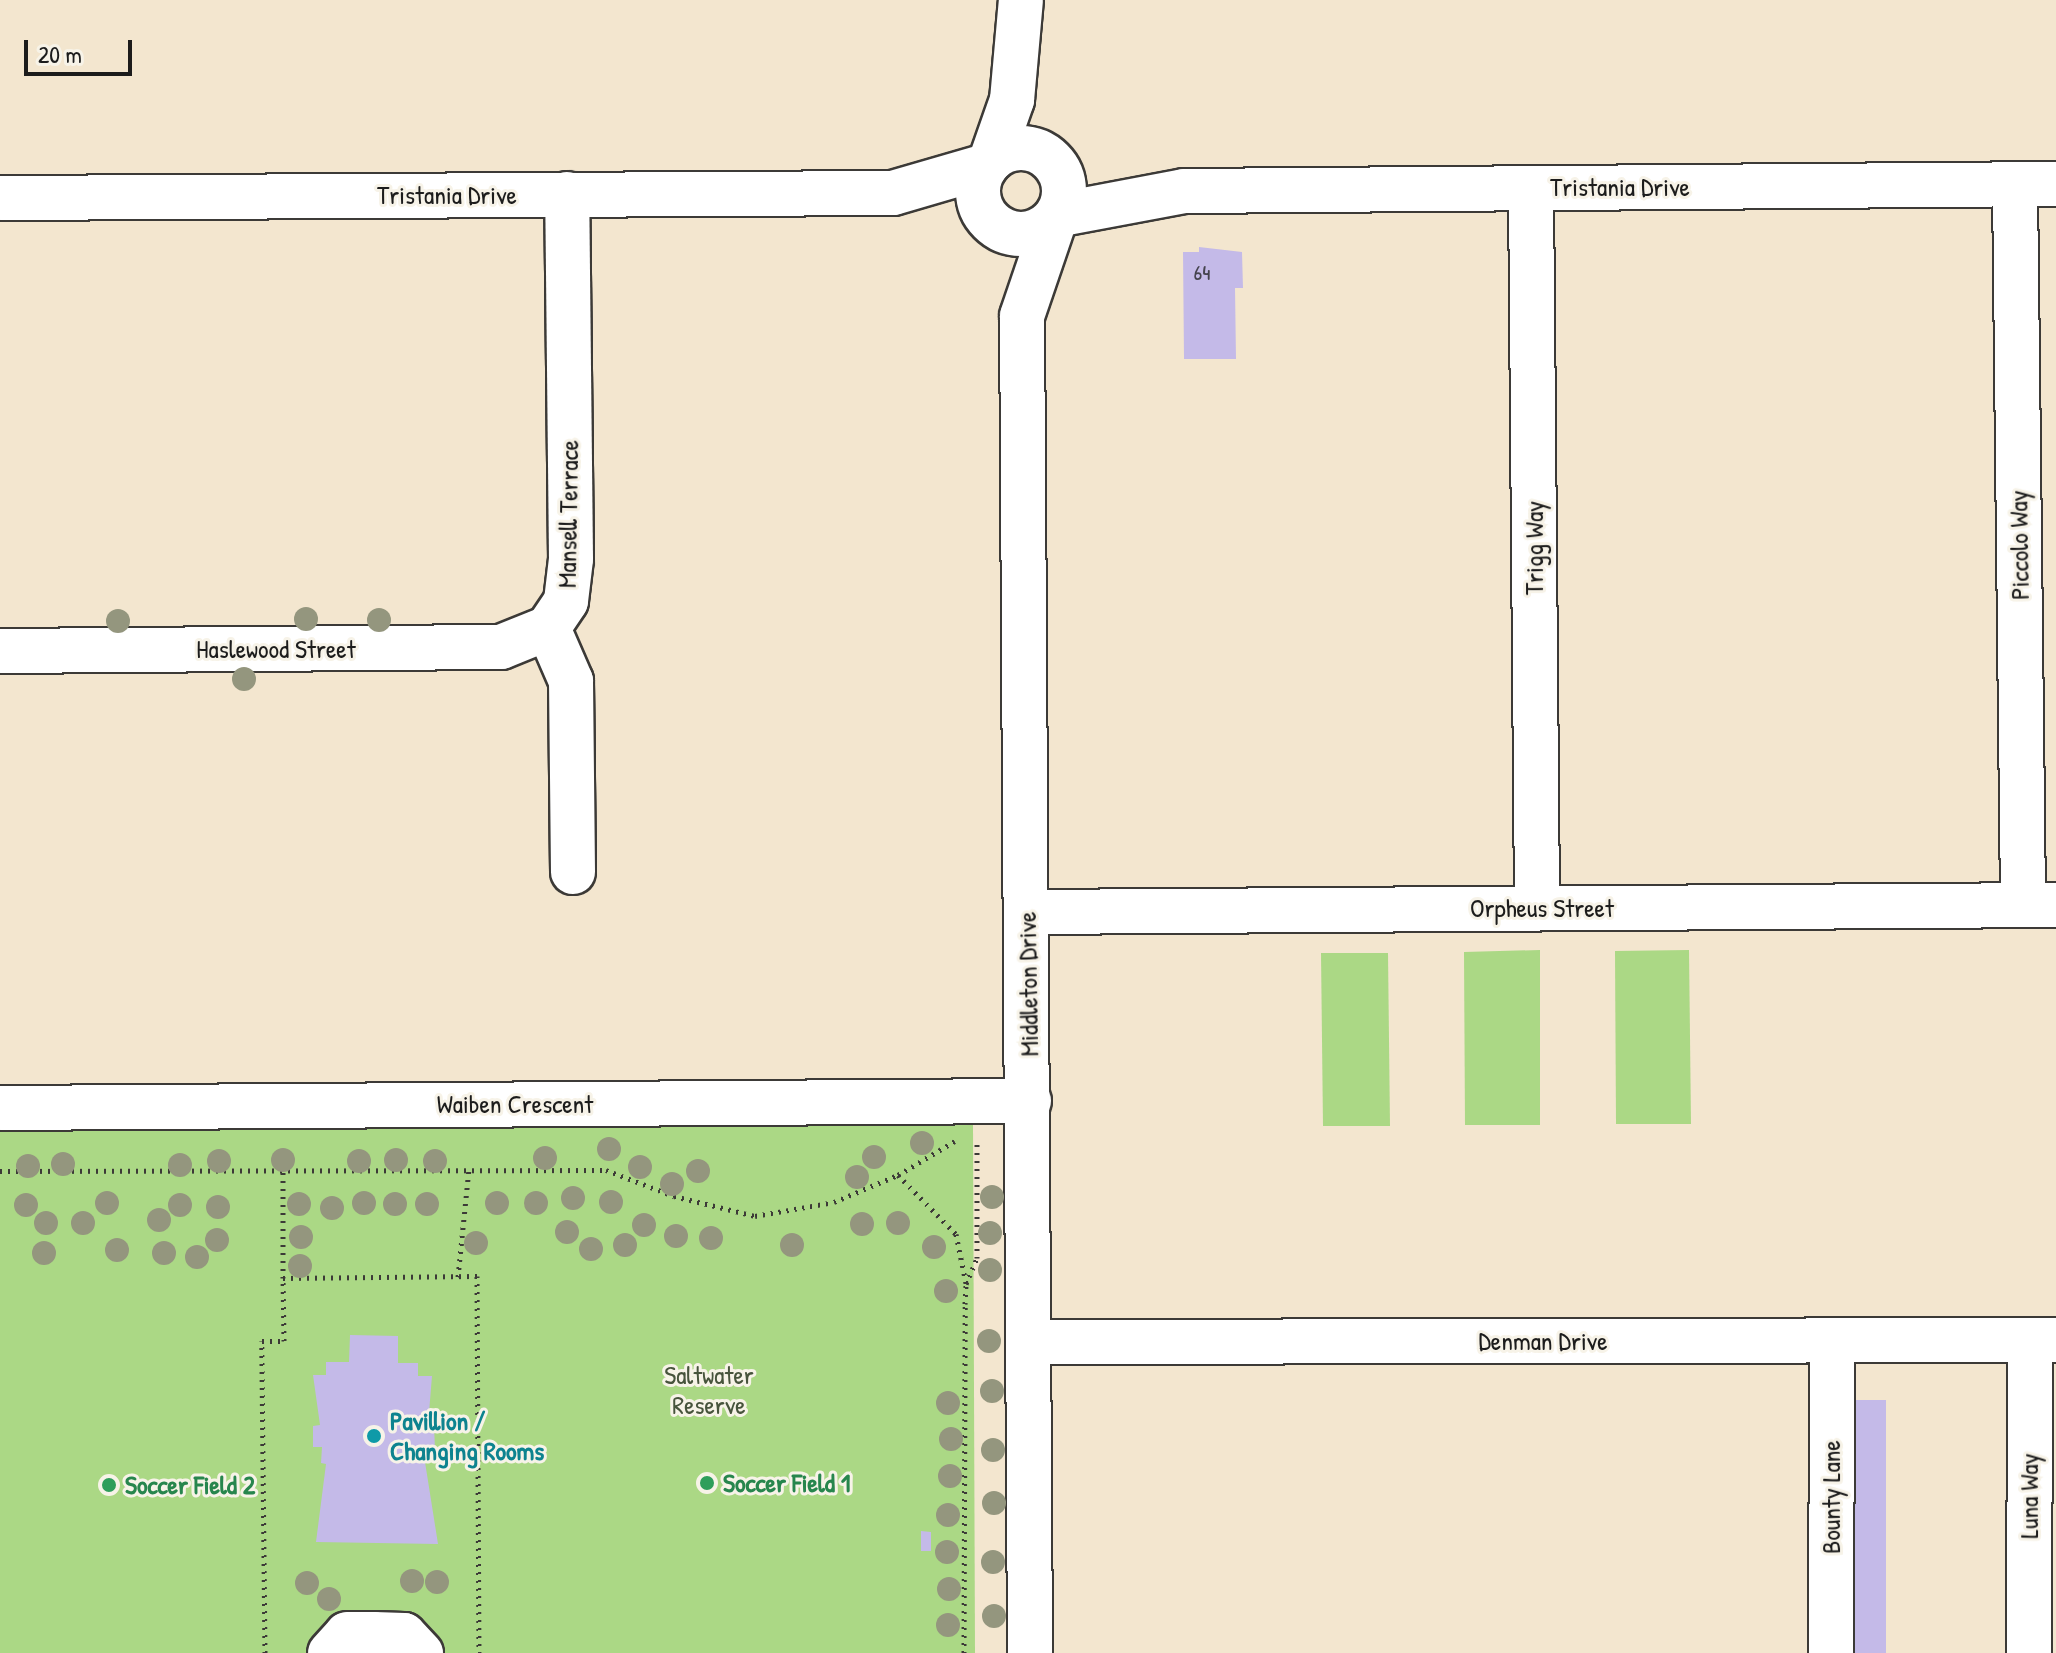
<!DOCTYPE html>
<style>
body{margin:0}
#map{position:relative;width:2056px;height:1653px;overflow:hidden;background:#f3e6cf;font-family:"Patrick Hand",sans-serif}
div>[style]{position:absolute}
.green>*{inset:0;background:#abd885}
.building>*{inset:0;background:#c4bae8}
.path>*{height:5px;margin-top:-2.5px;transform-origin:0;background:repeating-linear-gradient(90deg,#3c3a37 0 2px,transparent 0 8px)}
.roads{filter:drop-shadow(2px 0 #3c3a37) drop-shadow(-2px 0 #3c3a37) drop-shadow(0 2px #3c3a37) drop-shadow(0 -2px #3c3a37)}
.minor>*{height:44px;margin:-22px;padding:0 22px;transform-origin:22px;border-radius:22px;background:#fff}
.minor>.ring{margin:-22px;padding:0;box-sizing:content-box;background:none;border:44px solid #fff;border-radius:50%}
.trees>*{width:24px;height:24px;margin:-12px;border-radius:50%;background:#94967e}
.dots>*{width:22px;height:22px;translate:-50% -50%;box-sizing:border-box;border:4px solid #f7f3e8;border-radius:50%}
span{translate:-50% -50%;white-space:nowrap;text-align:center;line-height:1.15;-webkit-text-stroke:6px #f7f3e8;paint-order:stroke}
.number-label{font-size:22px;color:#46444f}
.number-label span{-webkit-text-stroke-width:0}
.street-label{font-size:26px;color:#1c1c1c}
.park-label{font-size:26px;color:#47543c}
.culture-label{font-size:26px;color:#0d838f;font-weight:700}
.left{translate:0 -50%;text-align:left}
.leisure-label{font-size:26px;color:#27864d;font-weight:700}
.scale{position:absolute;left:24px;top:40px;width:108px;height:36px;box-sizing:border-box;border:4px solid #1c1c1c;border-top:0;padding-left:10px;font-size:24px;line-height:28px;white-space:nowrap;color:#1c1c1c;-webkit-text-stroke:6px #f7f3e8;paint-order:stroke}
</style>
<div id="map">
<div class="green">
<div style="clip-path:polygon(1540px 950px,1540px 1125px,1465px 1125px,1464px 952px)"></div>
<div style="clip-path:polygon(1689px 950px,1691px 1124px,1616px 1124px,1615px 951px)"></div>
<div style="clip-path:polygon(1321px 953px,1388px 953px,1390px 1126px,1323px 1126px)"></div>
<div style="clip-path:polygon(973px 1125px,975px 1653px,0 1653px,0 1130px)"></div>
</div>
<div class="building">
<div style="clip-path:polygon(1199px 247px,1242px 252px,1243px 288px,1235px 288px,1236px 359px,1184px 359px,1183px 252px,1199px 252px)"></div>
<div style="clip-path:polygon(350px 1335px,398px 1336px,398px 1363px,418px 1363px,418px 1376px,432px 1376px,428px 1425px,434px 1425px,435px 1449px,431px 1450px,431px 1461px,425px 1462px,438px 1544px,316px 1542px,326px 1464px,321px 1463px,322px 1447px,313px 1447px,313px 1426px,320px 1425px,313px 1375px,326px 1375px,326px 1362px,349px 1362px)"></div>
<div style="clip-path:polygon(1850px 1400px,1886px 1400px,1886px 1653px,1851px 1653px)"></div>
<div style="clip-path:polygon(921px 1531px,931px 1532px,931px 1551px,921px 1551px)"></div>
</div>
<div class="path">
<div style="left:0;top:1171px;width:606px;rotate:-0.09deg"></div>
<div style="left:606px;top:1170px;width:73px;rotate:20.9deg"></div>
<div style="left:674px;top:1196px;width:83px;rotate:13.9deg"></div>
<div style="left:755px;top:1216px;width:80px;rotate:-10deg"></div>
<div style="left:834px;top:1202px;width:69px;rotate:-22.9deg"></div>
<div style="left:898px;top:1175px;width:66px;rotate:-30.8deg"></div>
<div style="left:898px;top:1175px;width:83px;rotate:45.5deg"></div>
<div style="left:956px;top:1234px;width:50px;rotate:78.5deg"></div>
<div style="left:458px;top:1277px;width:109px;rotate:-84.2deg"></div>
<div style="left:283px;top:1278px;width:108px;rotate:-90deg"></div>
<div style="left:265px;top:1653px;width:312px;rotate:-90.6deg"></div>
<div style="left:262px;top:1341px;width:22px"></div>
<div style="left:284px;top:1341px;width:63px;rotate:-90.9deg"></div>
<div style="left:283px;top:1278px;width:194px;rotate:-0.6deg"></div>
<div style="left:477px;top:1276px;width:377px;rotate:89.7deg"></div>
<div style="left:964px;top:1653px;width:349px;rotate:-89.8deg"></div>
<div style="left:965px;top:1304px;width:20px;rotate:-87deg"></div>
<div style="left:966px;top:1284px;width:28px;rotate:-67deg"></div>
<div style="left:977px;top:1258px;width:118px;rotate:-90deg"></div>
</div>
<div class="roads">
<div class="minor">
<div class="ring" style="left:978px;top:148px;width:42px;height:42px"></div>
<div style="left:991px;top:160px;width:64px;rotate:-70.7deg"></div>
<div style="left:1012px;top:100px;width:100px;rotate:-84.9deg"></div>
<div style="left:2015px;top:185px;width:720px;rotate:89.36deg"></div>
<div style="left:1531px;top:188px;width:720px;rotate:89.52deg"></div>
<div style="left:0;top:198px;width:893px;rotate:-0.32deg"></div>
<div style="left:893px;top:193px;width:97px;rotate:-16.2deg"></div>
<div style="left:1057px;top:215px;width:129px;rotate:-10.7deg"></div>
<div style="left:1184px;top:191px;width:872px;rotate:-0.46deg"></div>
<div style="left:548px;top:628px;width:58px;rotate:66.5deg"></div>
<div style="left:571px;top:681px;width:191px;rotate:89.4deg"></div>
<div style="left:0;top:651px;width:501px;rotate:-0.46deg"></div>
<div style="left:501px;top:647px;width:51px;rotate:-22deg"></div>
<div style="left:548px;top:628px;width:32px;rotate:-56deg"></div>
<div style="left:566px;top:601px;width:42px;rotate:-83.2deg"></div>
<div style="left:571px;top:559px;width:365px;rotate:-90.6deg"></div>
<div style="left:1028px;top:912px;width:1028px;rotate:-0.39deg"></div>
<div style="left:0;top:1108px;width:1029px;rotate:-0.39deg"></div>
<div style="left:1029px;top:1342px;width:1027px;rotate:-0.11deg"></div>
<div style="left:330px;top:1653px;width:25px;rotate:-48deg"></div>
<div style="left:347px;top:1634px;width:27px"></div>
<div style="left:374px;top:1634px;width:30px;rotate:2deg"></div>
<div style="left:404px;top:1635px;width:25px;rotate:47deg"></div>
<div style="left:1030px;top:1653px;width:1337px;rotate:-90.34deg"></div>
<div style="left:1022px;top:316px;width:102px;rotate:-71.2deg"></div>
<div style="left:1831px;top:1653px;width:313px;rotate:-89.8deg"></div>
<div style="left:2029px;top:1653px;width:313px;rotate:-89.8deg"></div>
</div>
</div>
<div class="trees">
<div style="left:306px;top:619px"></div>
<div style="left:379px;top:620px"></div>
<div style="left:118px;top:621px"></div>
<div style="left:244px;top:679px"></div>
<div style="left:922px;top:1143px"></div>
<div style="left:609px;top:1149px"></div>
<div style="left:874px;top:1157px"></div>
<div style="left:545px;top:1158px"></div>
<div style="left:283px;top:1160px"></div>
<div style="left:396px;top:1160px"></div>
<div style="left:219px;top:1161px"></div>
<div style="left:359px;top:1161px"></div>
<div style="left:435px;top:1161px"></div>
<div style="left:63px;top:1164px"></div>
<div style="left:180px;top:1165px"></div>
<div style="left:28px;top:1166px"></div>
<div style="left:640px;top:1167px"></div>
<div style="left:698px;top:1171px"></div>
<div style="left:857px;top:1177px"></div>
<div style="left:672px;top:1184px"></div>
<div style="left:992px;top:1197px"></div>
<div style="left:573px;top:1198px"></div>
<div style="left:611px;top:1202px"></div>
<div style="left:107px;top:1203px"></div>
<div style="left:364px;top:1203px"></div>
<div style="left:497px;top:1203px"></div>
<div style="left:536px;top:1203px"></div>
<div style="left:299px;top:1204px"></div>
<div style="left:395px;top:1204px"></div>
<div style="left:427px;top:1204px"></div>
<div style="left:26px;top:1205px"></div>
<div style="left:180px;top:1205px"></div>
<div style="left:218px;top:1207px"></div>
<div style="left:332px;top:1208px"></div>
<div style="left:159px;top:1220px"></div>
<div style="left:46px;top:1223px"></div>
<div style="left:83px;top:1223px"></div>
<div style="left:898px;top:1223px"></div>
<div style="left:862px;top:1224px"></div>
<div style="left:644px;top:1225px"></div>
<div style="left:567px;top:1232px"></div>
<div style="left:990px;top:1233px"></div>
<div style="left:676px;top:1236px"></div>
<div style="left:301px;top:1237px"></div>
<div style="left:711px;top:1238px"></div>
<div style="left:217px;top:1240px"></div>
<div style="left:476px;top:1243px"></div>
<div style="left:625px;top:1245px"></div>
<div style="left:792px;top:1245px"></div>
<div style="left:934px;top:1247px"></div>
<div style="left:591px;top:1249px"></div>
<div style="left:117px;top:1250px"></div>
<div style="left:44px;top:1253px"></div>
<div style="left:164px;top:1253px"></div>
<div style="left:197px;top:1257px"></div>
<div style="left:300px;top:1266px"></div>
<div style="left:990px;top:1270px"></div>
<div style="left:946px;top:1291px"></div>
<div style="left:989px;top:1341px"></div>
<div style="left:992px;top:1391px"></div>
<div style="left:948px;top:1403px"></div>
<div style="left:951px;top:1439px"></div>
<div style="left:993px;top:1450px"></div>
<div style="left:950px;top:1476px"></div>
<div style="left:994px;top:1503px"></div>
<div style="left:948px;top:1515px"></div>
<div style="left:947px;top:1552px"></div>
<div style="left:993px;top:1562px"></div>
<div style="left:412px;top:1581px"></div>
<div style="left:437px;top:1582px"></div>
<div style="left:307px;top:1583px"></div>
<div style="left:949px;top:1589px"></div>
<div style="left:329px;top:1599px"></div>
<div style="left:994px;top:1616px"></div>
<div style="left:948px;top:1625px"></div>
</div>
<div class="dots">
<div style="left:374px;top:1436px;background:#0f9aa8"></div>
<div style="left:707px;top:1483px;background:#2e9e5b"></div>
<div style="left:109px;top:1485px;background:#2e9e5b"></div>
</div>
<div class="number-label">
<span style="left:1202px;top:273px">64</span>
</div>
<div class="street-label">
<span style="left:1620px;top:187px">Tristania Drive</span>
<span style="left:447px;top:195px">Tristania Drive</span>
<span style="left:568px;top:514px;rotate:-89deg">Mansell Terrace</span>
<span style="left:2019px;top:545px;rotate:-91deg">Piccolo Way</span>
<span style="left:1534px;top:548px;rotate:-90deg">Trigg Way</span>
<span style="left:276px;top:649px">Haslewood Street</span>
<span style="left:1542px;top:908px">Orpheus Street</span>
<span style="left:1028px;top:984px;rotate:-91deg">Middleton Drive</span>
<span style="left:515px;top:1104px">Waiben Crescent</span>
<span style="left:1543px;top:1341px">Denman Drive</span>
<span style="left:2029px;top:1496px;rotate:-90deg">Luna Way</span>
<span style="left:1831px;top:1497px;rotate:-90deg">Bounty Lane</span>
</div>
<div class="park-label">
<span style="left:709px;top:1390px">Saltwater<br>Reserve</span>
</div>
<div class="culture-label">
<span class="left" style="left:390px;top:1436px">Pavillion /<br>Changing Rooms</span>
</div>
<div class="leisure-label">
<span class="left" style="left:723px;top:1483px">Soccer Field 1</span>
<span class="left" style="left:125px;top:1485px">Soccer Field 2</span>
</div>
<div class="scale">20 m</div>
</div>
